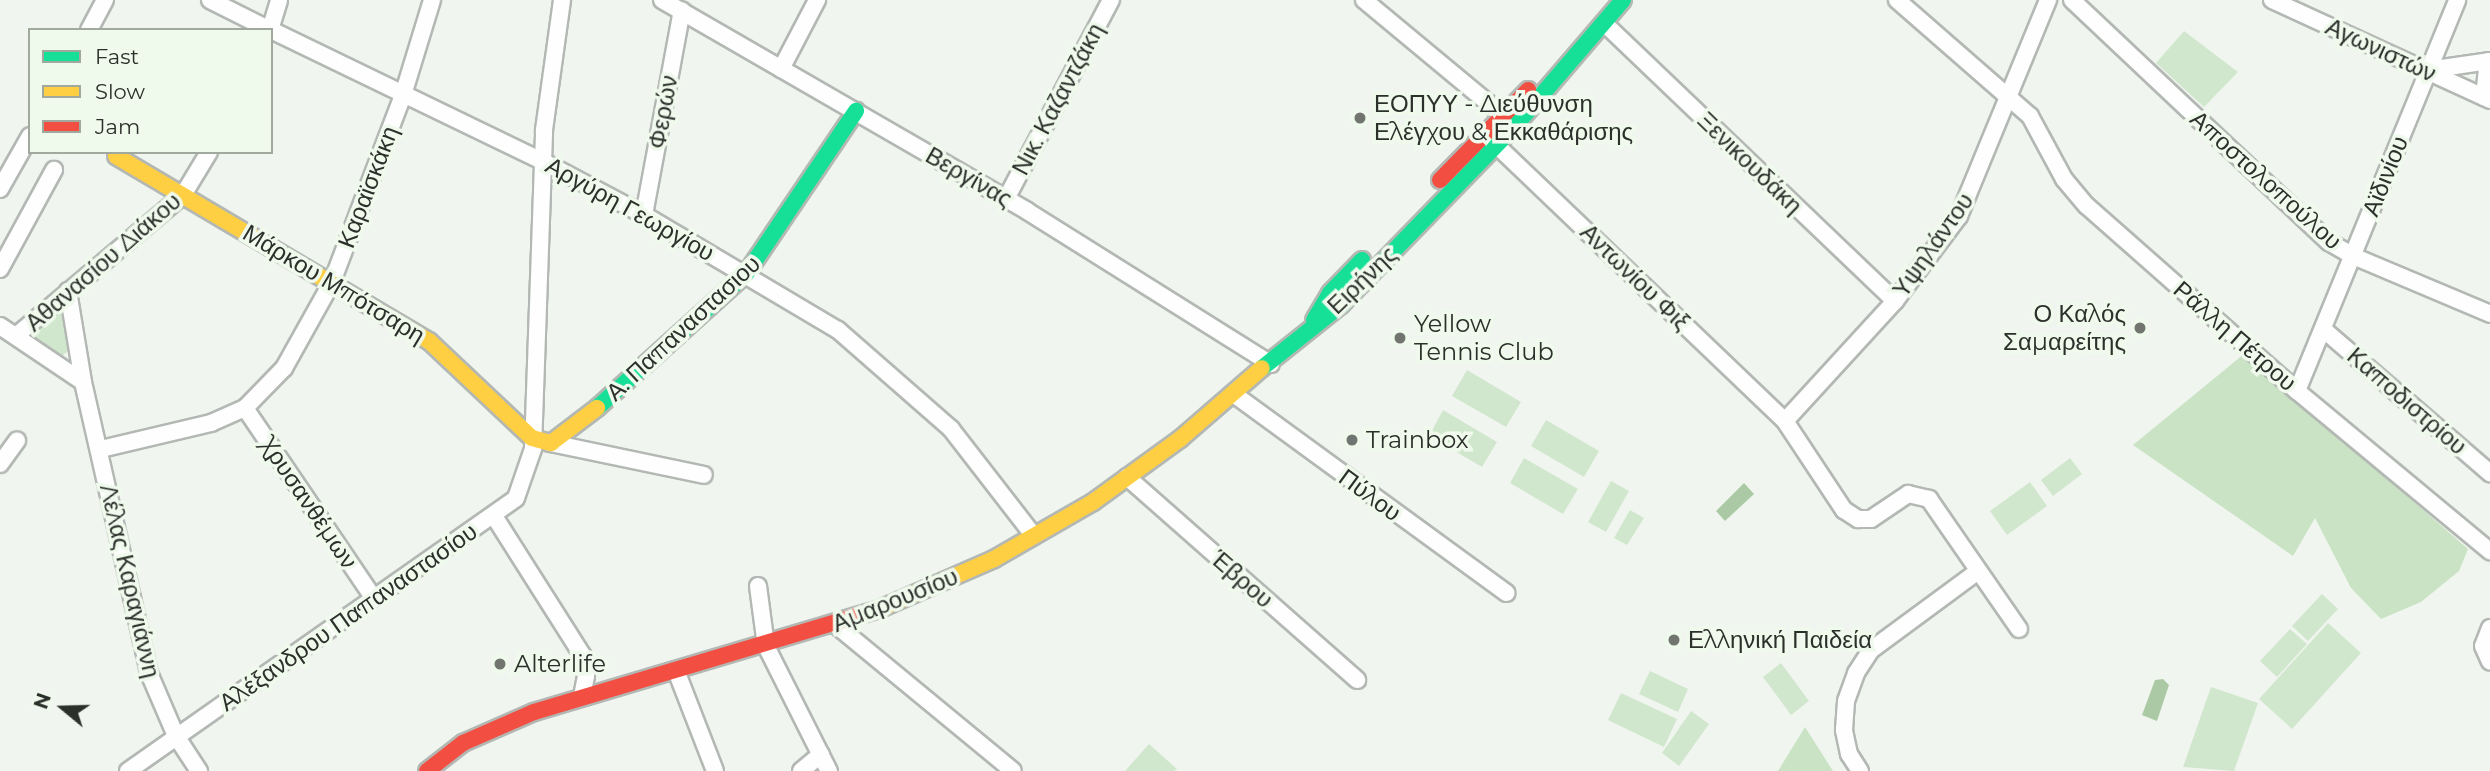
<!DOCTYPE html>
<meta charset="utf-8">
<style>
body{margin:0}
#map{position:relative;width:2490px;height:771px;overflow:hidden;background:#f0f6ef;font-family:Montserrat,sans-serif}
div>[style]{position:absolute}
.green>*{inset:0;background:#d1e7cd}
.forest>*{inset:0;background:#c9e3c4}
.water>*{inset:0;background:#abc9a4}
.roads{filter:drop-shadow(2px 0 #b4b8b4) drop-shadow(-2px 0 #b4b8b4) drop-shadow(0 2px #b4b8b4) drop-shadow(0 -2px #b4b8b4)}
.street>*{height:16px;margin:-8px;padding:0 8px;transform-origin:8px;border-radius:8px;background:#fdfefd}
.fast>*{height:16px;margin:-8px;padding:0 8px;transform-origin:8px;border-radius:8px;background:#16e098}
.slow>*{height:16px;margin:-8px;padding:0 8px;transform-origin:8px;border-radius:8px;background:#ffcf43}
.jam>*{height:16px;margin:-8px;padding:0 8px;transform-origin:8px;border-radius:8px;background:#f24e42}
.dots>*{width:19px;height:19px;translate:-50% -50%;box-sizing:border-box;border:4px solid #eff9ec;border-radius:50%}
span{translate:-50% -50%;white-space:nowrap;text-align:center;line-height:1.15;-webkit-text-stroke:7px #eff9ec;paint-order:stroke}
.street-label{font-size:24px;color:#2c302b}
.poi-label{font-size:24px;color:#2c302b}
.left{translate:0 -50%;text-align:left}
.right{translate:-100% -50%;text-align:right}
.legend{position:absolute;left:28px;top:28px;width:245px;height:126px;box-sizing:border-box;background:#eff9ec;border:2px solid #a1a99f;margin:0;padding:9px 12px;list-style:none;font-size:21px;color:#2c302b}
.legend li{display:flex;align-items:center;gap:14px;height:35px}
.legend b{width:35px;border:2px solid #a1a99f}
.north{position:absolute;left:28px;top:673px;width:70px;height:70px;-webkit-text-stroke:5px #eff9ec;paint-order:stroke;rotate:289deg;font-size:19px;font-weight:700;line-height:28px;text-align:center;color:#2c302b}
.north::after{content:'';display:block;margin:auto;width:24px;height:32px;background:#2c302b;clip-path:polygon(50% 0,100% 100%,50% 72%,0 100%)}
</style>
<div id="map">
<div class="green">
<div style="clip-path:polygon(2184px 31px,2238px 72px,2204px 107px,2156px 63px)"></div>
<div style="clip-path:polygon(61px 310px,71px 349px,62px 356px,34px 336px)"></div>
<div style="clip-path:polygon(1467px 370px,1521px 402px,1506px 427px,1452px 396px)"></div>
<div style="clip-path:polygon(1443px 410px,1497px 442px,1482px 467px,1429px 436px)"></div>
<div style="clip-path:polygon(1546px 420px,1599px 451px,1584px 477px,1531px 446px)"></div>
<div style="clip-path:polygon(1524px 458px,1578px 489px,1563px 514px,1510px 483px)"></div>
<div style="clip-path:polygon(2070px 458px,2082px 474px,2053px 496px,2041px 480px)"></div>
<div style="clip-path:polygon(1611px 481px,1629px 491px,1606px 532px,1588px 522px)"></div>
<div style="clip-path:polygon(2030px 482px,2047px 506px,2007px 535px,1990px 511px)"></div>
<div style="clip-path:polygon(1630px 510px,1644px 518px,1627px 545px,1614px 538px)"></div>
<div style="clip-path:polygon(2322px 594px,2338px 609px,2308px 641px,2292px 626px)"></div>
<div style="clip-path:polygon(2328px 623px,2361px 653px,2292px 729px,2259px 699px)"></div>
<div style="clip-path:polygon(2290px 629px,2307px 644px,2277px 677px,2260px 661px)"></div>
<div style="clip-path:polygon(1781px 663px,1809px 701px,1791px 715px,1763px 677px)"></div>
<div style="clip-path:polygon(1650px 671px,1688px 689px,1678px 712px,1639px 694px)"></div>
<div style="clip-path:polygon(2211px 687px,2258px 703px,2234px 771px,2183px 767px)"></div>
<div style="clip-path:polygon(1621px 693px,1677px 719px,1664px 747px,1608px 720px)"></div>
<div style="clip-path:polygon(1691px 711px,1709px 724px,1679px 766px,1662px 753px)"></div>
<div style="clip-path:polygon(1149px 744px,1177px 769px,1174px 771px,1125px 771px)"></div>
</div>
<div class="forest">
<div style="clip-path:polygon(2244px 354px,2468px 549px,2459px 571px,2421px 602px,2381px 619px,2351px 588px,2315px 518px,2293px 556px,2133px 445px)"></div>
<div style="clip-path:polygon(1805px 727px,1833px 771px,1778px 771px)"></div>
</div>
<div class="water">
<div style="clip-path:polygon(1744px 483px,1754px 494px,1725px 521px,1716px 511px)"></div>
<div style="clip-path:polygon(2163px 679px,2169px 685px,2157px 721px,2142px 715px,2155px 680px)"></div>
</div>
<div class="roads">
<div class="street">
<div style="left:210px;top:0;width:67px;rotate:26.6deg"></div>
<div style="left:662px;top:0;width:422px;rotate:30deg"></div>
<div style="left:1027px;top:211px;width:288px;rotate:32.1deg"></div>
<div style="left:1364px;top:0;width:191px;rotate:39.7deg"></div>
<div style="left:1897px;top:0;width:176px;rotate:41.1deg"></div>
<div style="left:2030px;top:116px;width:72px;rotate:61.6deg"></div>
<div style="left:2064px;top:179px;width:35px;rotate:50deg"></div>
<div style="left:2087px;top:206px;width:280px;rotate:41.4deg"></div>
<div style="left:2297px;top:391px;width:251px;rotate:39.7deg"></div>
<div style="left:2072px;top:0;width:353px;rotate:43.3deg"></div>
<div style="left:2329px;top:242px;width:28px;rotate:30deg"></div>
<div style="left:2353px;top:256px;width:149px;rotate:22.9deg"></div>
<div style="left:2272px;top:0;width:240px;rotate:24.6deg"></div>
<div style="left:1605px;top:24px;width:401px;rotate:43.7deg"></div>
<div style="left:89px;top:30px;width:34px;rotate:-62deg"></div>
<div style="left:270px;top:30px;width:31px;rotate:-73deg"></div>
<div style="left:271px;top:30px;width:303px;rotate:25.8deg"></div>
<div style="left:544px;top:162px;width:113px;rotate:27.9deg"></div>
<div style="left:644px;top:215px;width:226px;rotate:30.7deg"></div>
<div style="left:838px;top:330px;width:150px;rotate:41.2deg"></div>
<div style="left:951px;top:429px;width:135px;rotate:52.2deg"></div>
<div style="left:781px;top:69px;width:78px;rotate:-62.4deg"></div>
<div style="left:2428px;top:70px;width:63px;rotate:-8.3deg"></div>
<div style="left:2484px;top:97px;width:36px;rotate:-84deg"></div>
<div style="left:1491px;top:140px;width:407px;rotate:43.7deg"></div>
<div style="left:1785px;top:421px;width:107px;rotate:56.5deg"></div>
<div style="left:1844px;top:510px;width:17px;rotate:33deg"></div>
<div style="left:1858px;top:519px;width:13px"></div>
<div style="left:1871px;top:519px;width:45px;rotate:-34deg"></div>
<div style="left:1908px;top:494px;width:22px;rotate:13deg"></div>
<div style="left:1929px;top:499px;width:158px;rotate:55.3deg"></div>
<div style="left:0;top:189px;width:61px;rotate:-60.5deg"></div>
<div style="left:1006px;top:199px;width:225px;rotate:-62.2deg"></div>
<div style="left:644px;top:215px;width:208px;rotate:-79.5deg"></div>
<div style="left:0;top:269px;width:113px;rotate:-61.4deg"></div>
<div style="left:68px;top:291px;width:92px;rotate:80.6deg"></div>
<div style="left:83px;top:382px;width:298px;rotate:77.2deg"></div>
<div style="left:149px;top:673px;width:69px;rotate:66.8deg"></div>
<div style="left:176px;top:736px;width:42px;rotate:56.7deg"></div>
<div style="left:0;top:326px;width:100px;rotate:34deg"></div>
<div style="left:2323px;top:329px;width:221px;rotate:40.8deg"></div>
<div style="left:17px;top:335px;width:217px;rotate:-40.1deg"></div>
<div style="left:183px;top:195px;width:50px;rotate:-58.8deg"></div>
<div style="left:2297px;top:391px;width:422px;rotate:-67.7deg"></div>
<div style="left:1235px;top:395px;width:336px;rotate:36.1deg"></div>
<div style="left:245px;top:408px;width:228px;rotate:55.9deg"></div>
<div style="left:1785px;top:421px;width:163px;rotate:-47.5deg"></div>
<div style="left:1895px;top:301px;width:106px;rotate:-53deg"></div>
<div style="left:1959px;top:216px;width:234px;rotate:-67.6deg"></div>
<div style="left:551px;top:443px;width:156px;rotate:11.8deg"></div>
<div style="left:101px;top:449px;width:113px;rotate:-13.3deg"></div>
<div style="left:211px;top:423px;width:37px;rotate:-24deg"></div>
<div style="left:245px;top:408px;width:56px;rotate:-45.7deg"></div>
<div style="left:284px;top:368px;width:98px;rotate:-60.8deg"></div>
<div style="left:332px;top:282px;width:200px;rotate:-69.2deg"></div>
<div style="left:403px;top:95px;width:99px;rotate:-73deg"></div>
<div style="left:0;top:464px;width:29px;rotate:-54deg"></div>
<div style="left:1127px;top:477px;width:307px;rotate:41.4deg"></div>
<div style="left:494px;top:516px;width:166px;rotate:57.6deg"></div>
<div style="left:583px;top:656px;width:20px;rotate:81deg"></div>
<div style="left:586px;top:676px;width:20px;rotate:101deg"></div>
<div style="left:758px;top:586px;width:61px;rotate:82.4deg"></div>
<div style="left:766px;top:646px;width:140px;rotate:63.3deg"></div>
<div style="left:836px;top:625px;width:229px;rotate:39.5deg"></div>
<div style="left:2490px;top:628px;width:19px;rotate:111deg"></div>
<div style="left:2483px;top:646px;width:17px;rotate:66deg"></div>
<div style="left:677px;top:673px;width:105px;rotate:68.8deg"></div>
<div style="left:128px;top:771px;width:474px;rotate:-35.1deg"></div>
<div style="left:516px;top:498px;width:52px;rotate:-70.9deg"></div>
<div style="left:533px;top:449px;width:319px;rotate:-88deg"></div>
<div style="left:544px;top:130px;width:131px;rotate:-82.1deg"></div>
<div style="left:801px;top:771px;width:26px;rotate:-40deg"></div>
<div style="left:1860px;top:771px;width:20px;rotate:-123deg"></div>
<div style="left:1849px;top:754px;width:25px;rotate:-102deg"></div>
<div style="left:1844px;top:730px;width:29px;rotate:-86deg"></div>
<div style="left:1846px;top:701px;width:30px;rotate:-70deg"></div>
<div style="left:1856px;top:673px;width:27px;rotate:-57deg"></div>
<div style="left:1871px;top:650px;width:133px;rotate:-36.4deg"></div>
</div>
<div class="fast">
<div style="left:1314px;top:320px;width:31px;rotate:-59deg"></div>
<div style="left:1330px;top:293px;width:46px;rotate:-45.9deg"></div>
<div style="left:1262px;top:368px;width:101px;rotate:-38.6deg"></div>
<div style="left:1341px;top:305px;width:250px;rotate:-45.8deg"></div>
<div style="left:1515px;top:126px;width:166px;rotate:-49.4deg"></div>
<div style="left:597px;top:408px;width:200px;rotate:-42deg"></div>
<div style="left:746px;top:274px;width:197px;rotate:-56deg"></div>
</div>
<div class="slow">
<div style="left:116px;top:156px;width:364px;rotate:30.6deg"></div>
<div style="left:429px;top:341px;width:141px;rotate:43.3deg"></div>
<div style="left:532px;top:438px;width:20px;rotate:15deg"></div>
<div style="left:551px;top:443px;width:58px;rotate:-37.3deg"></div>
<div style="left:882px;top:608px;width:122px;rotate:-23.6deg"></div>
<div style="left:994px;top:559px;width:114px;rotate:-29.9deg"></div>
<div style="left:1093px;top:502px;width:107px;rotate:-35.9deg"></div>
<div style="left:1180px;top:439px;width:108px;rotate:-40.9deg"></div>
</div>
<div class="jam">
<div style="left:1440px;top:180px;width:126px;rotate:-45.6deg"></div>
<div style="left:427px;top:771px;width:46px;rotate:-37.9deg"></div>
<div style="left:463px;top:743px;width:77px;rotate:-23.6deg"></div>
<div style="left:534px;top:712px;width:363px;rotate:-16.6deg"></div>
</div>
</div>
<div class="dots">
<div style="left:1360px;top:118px;background:#717570"></div>
<div style="left:2140px;top:328px;background:#717570"></div>
<div style="left:1400px;top:338px;background:#717570"></div>
<div style="left:1352px;top:440px;background:#717570"></div>
<div style="left:1674px;top:640px;background:#717570"></div>
<div style="left:500px;top:664px;background:#717570"></div>
</div>
<div class="street-label">
<span style="left:2381px;top:50px;rotate:25deg">Αγωνιστών</span>
<span style="left:1058px;top:99px;rotate:-62deg">Νικ. Καζαντζάκη</span>
<span style="left:663px;top:112px;rotate:-80deg">Φερών</span>
<span style="left:1750px;top:163px;rotate:44deg">Ξενικουδάκη</span>
<span style="left:2385px;top:176px;rotate:-68deg">Αϊδινίου</span>
<span style="left:969px;top:177px;rotate:30deg">Βεργίνας</span>
<span style="left:2266px;top:180px;rotate:42deg">Αποστολοπούλου</span>
<span style="left:368px;top:187px;rotate:-69deg">Καραϊσκάκη</span>
<span style="left:630px;top:209px;rotate:29deg">Αργύρη Γεωργίου</span>
<span style="left:1933px;top:245px;rotate:-55deg">Υψηλάντου</span>
<span style="left:103px;top:262px;rotate:-41deg">Αθανασίου Διάκου</span>
<span style="left:1635px;top:277px;rotate:44deg">Αντωνίου Φιξ</span>
<span style="left:1362px;top:280px;rotate:-44deg">Ειρήνης</span>
<span style="left:334px;top:284px;rotate:31deg">Μάρκου Μπότσαρη</span>
<span style="left:683px;top:328px;rotate:-43deg">Α. Παπαναστασιου</span>
<span style="left:2235px;top:336px;rotate:41deg">Ράλλη Πέτρου</span>
<span style="left:2407px;top:401px;rotate:41deg">Καποδιστρίου</span>
<span style="left:1370px;top:495px;rotate:36deg">Πύλου</span>
<span style="left:309px;top:503px;rotate:56deg">Χρυσανθέμων</span>
<span style="left:1242px;top:579px;rotate:41deg">Έβρου</span>
<span style="left:130px;top:581px;rotate:77deg">Λέλας Καραγιάννη</span>
<span style="left:895px;top:600px;rotate:-22deg">Αμαρουσίου</span>
<span style="left:348px;top:617px;rotate:-35deg">Αλέξανδρου Παπαναστασίου</span>
</div>
<div class="poi-label">
<span class="left" style="left:1374px;top:118px">ΕΟΠΥΥ - Διεύθυνση<br>Ελέγχου &amp; Εκκαθάρισης</span>
<span class="right" style="left:2126px;top:328px">Ο Καλός<br>Σαμαρείτης</span>
<span class="left" style="left:1414px;top:338px">Yellow<br>Tennis Club</span>
<span class="left" style="left:1366px;top:440px">Trainbox</span>
<span class="left" style="left:1688px;top:640px">Ελληνική Παιδεία</span>
<span class="left" style="left:514px;top:664px">Alterlife</span>
</div>
<ul class="legend">
<li><b style="height:9px;background:#16e098"></b>Fast</li>
<li><b style="height:9px;background:#ffcf43"></b>Slow</li>
<li><b style="height:9px;background:#f24e42"></b>Jam</li>
</ul>
<div class="north">N</div>
</div>
